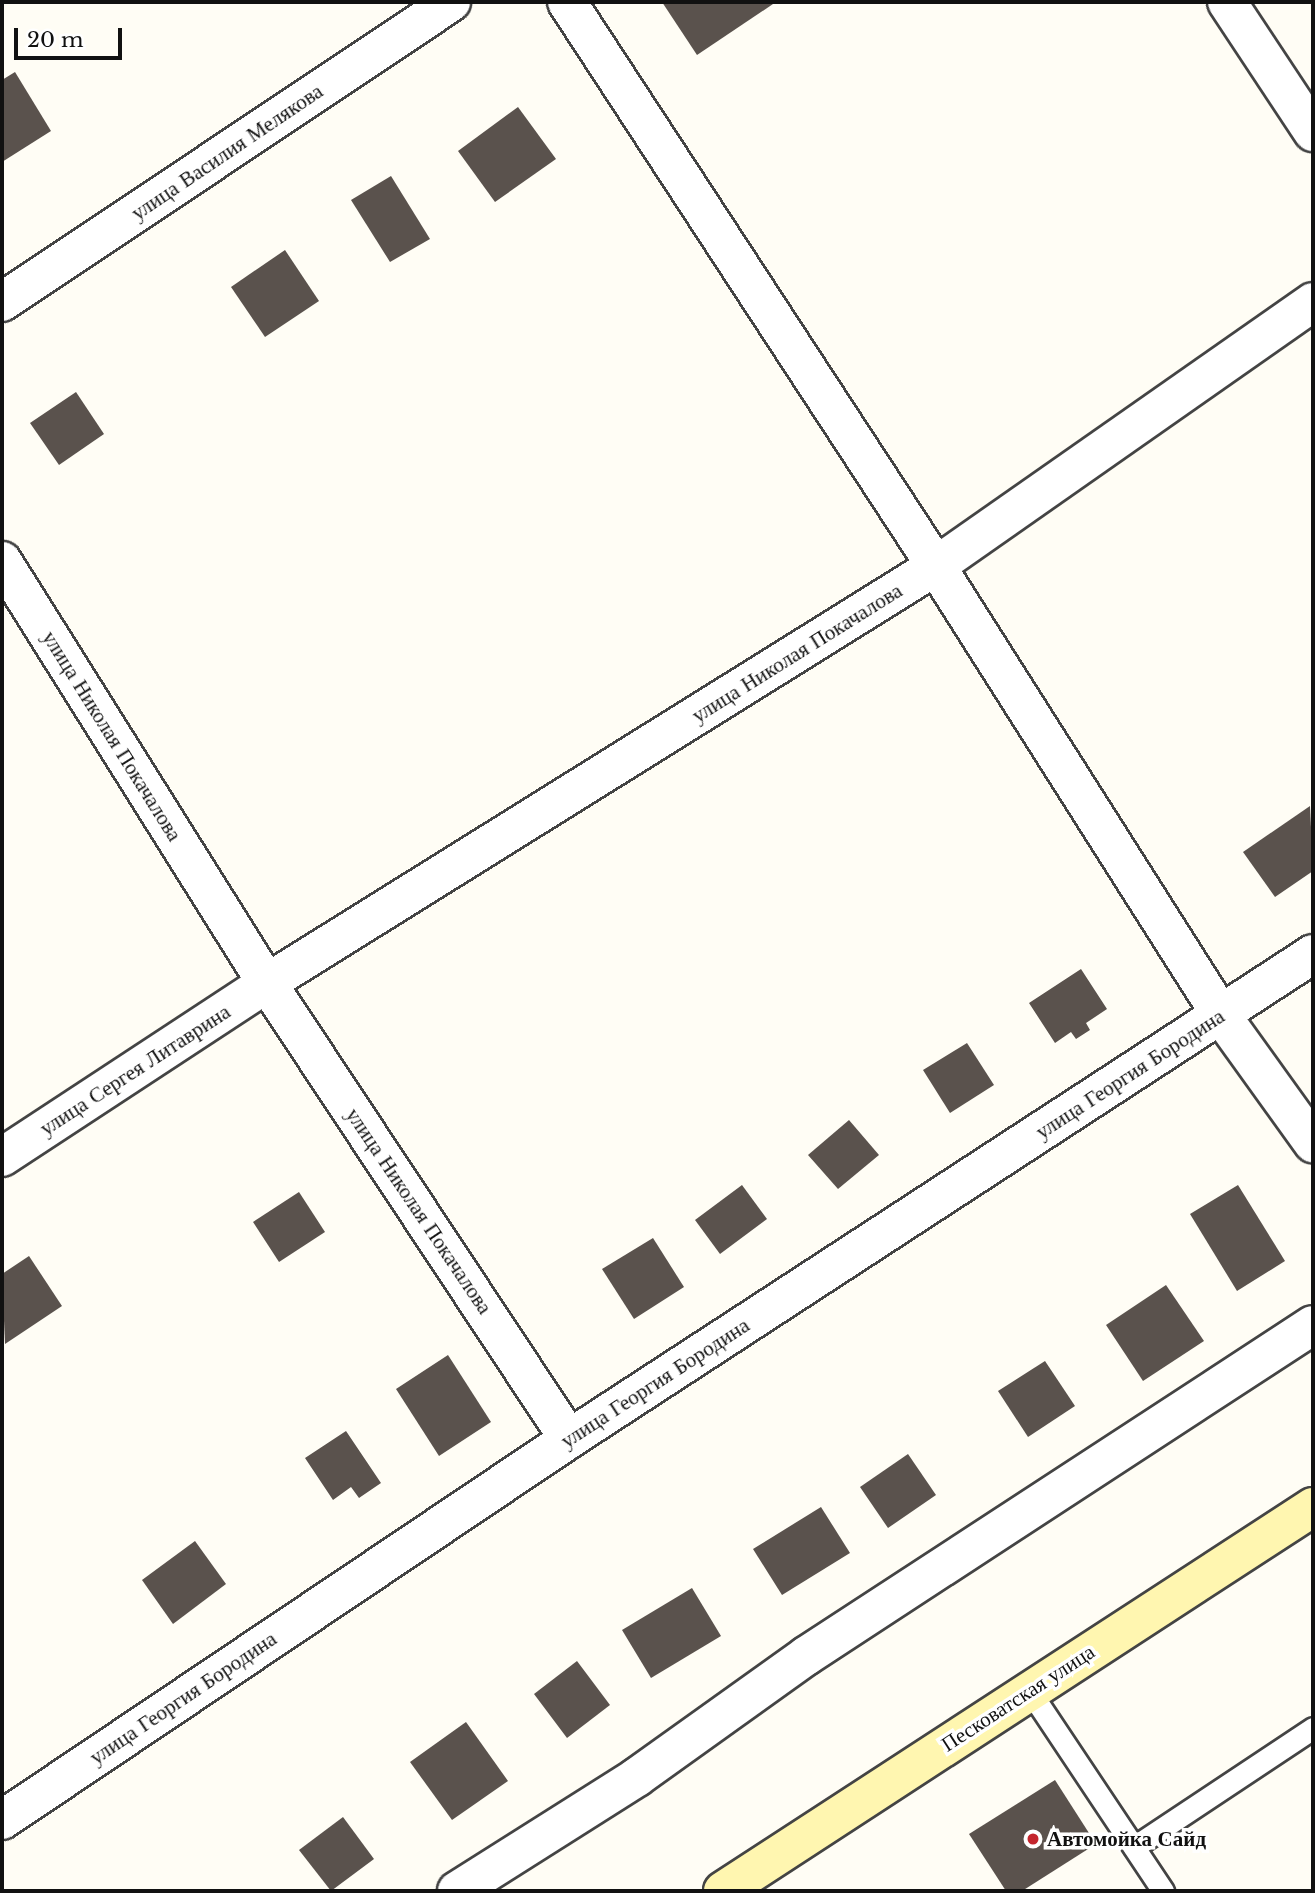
<!DOCTYPE html>
<meta charset="utf-8">
<style>
body{margin:0}
#map{position:relative;width:1315px;height:1893px;overflow:hidden;background:#fffdf5;font-family:"Libre Baskerville",serif}
div>[style]{position:absolute}
.building>*{inset:0;background:#5a524d}
.roads{filter:drop-shadow(2px 0 #444) drop-shadow(-2px 0 #444) drop-shadow(0 2px #444) drop-shadow(0 -2px #444)}
.service>*{height:21px;margin:-10.5px;padding:0 10.5px;transform-origin:10.5px;border-radius:10.5px;background:#fff}
.minor>*{height:38px;margin:-19px;padding:0 19px;transform-origin:19px;border-radius:19px;background:#fff}
.secondary>*{height:38px;margin:-19px;padding:0 19px;transform-origin:19px;border-radius:19px;background:#fff6b0}
.dots>*{width:19px;height:19px;translate:-50% -50%;box-sizing:border-box;border:4px solid #fff;border-radius:50%}
span{translate:-50% -50%;white-space:nowrap;text-align:center;line-height:1.15;-webkit-text-stroke:7px #fff;paint-order:stroke}
.street-label{font-size:21px;color:#111}
.poi-label{font-size:21px;color:#111;font-weight:700}
.left{translate:0 -50%;text-align:left}
.frame{position:absolute;inset:0;border:4px solid #111;pointer-events:none}
.scale{position:absolute;left:14px;top:28px;width:108px;height:32px;box-sizing:border-box;border:4px solid #111;border-top:0;padding-left:9px;font-size:21px;line-height:24px;white-space:nowrap;color:#111;-webkit-text-stroke:5px #fff;paint-order:stroke}
</style>
<div id="map">
<div class="building">
<div style="clip-path:polygon(662px 2px,772px 2px,773px 4px,697px 55px)"></div>
<div style="clip-path:polygon(15px 72px,51px 131px,2px 162px,2px 80px)"></div>
<div style="clip-path:polygon(518px 107px,556px 159px,495px 202px,458px 151px)"></div>
<div style="clip-path:polygon(391px 176px,430px 239px,390px 262px,351px 200px)"></div>
<div style="clip-path:polygon(285px 250px,319px 301px,265px 337px,231px 287px)"></div>
<div style="clip-path:polygon(76px 392px,104px 434px,59px 465px,30px 423px)"></div>
<div style="clip-path:polygon(1310px 806px,1313px 871px,1275px 897px,1243px 852px)"></div>
<div style="clip-path:polygon(1081px 969px,1107px 1009px,1086px 1023px,1090px 1030px,1076px 1039px,1071px 1032px,1055px 1043px,1029px 1003px)"></div>
<div style="clip-path:polygon(967px 1043px,994px 1085px,950px 1113px,923px 1070px)"></div>
<div style="clip-path:polygon(849px 1120px,879px 1155px,838px 1189px,808px 1155px)"></div>
<div style="clip-path:polygon(742px 1185px,767px 1219px,720px 1254px,695px 1220px)"></div>
<div style="clip-path:polygon(1238px 1185px,1285px 1261px,1237px 1291px,1190px 1214px)"></div>
<div style="clip-path:polygon(299px 1192px,325px 1232px,279px 1262px,253px 1222px)"></div>
<div style="clip-path:polygon(653px 1238px,684px 1287px,634px 1319px,602px 1269px)"></div>
<div style="clip-path:polygon(29px 1256px,62px 1306px,5px 1344px,2px 1274px)"></div>
<div style="clip-path:polygon(1166px 1285px,1204px 1341px,1143px 1381px,1106px 1325px)"></div>
<div style="clip-path:polygon(448px 1355px,491px 1422px,439px 1456px,396px 1389px)"></div>
<div style="clip-path:polygon(1045px 1361px,1075px 1406px,1028px 1437px,998px 1391px)"></div>
<div style="clip-path:polygon(346px 1431px,381px 1483px,359px 1498px,351px 1487px,333px 1500px,305px 1458px)"></div>
<div style="clip-path:polygon(908px 1454px,936px 1495px,888px 1528px,860px 1487px)"></div>
<div style="clip-path:polygon(821px 1507px,850px 1553px,782px 1595px,753px 1549px)"></div>
<div style="clip-path:polygon(195px 1541px,226px 1584px,173px 1624px,142px 1580px)"></div>
<div style="clip-path:polygon(692px 1588px,721px 1636px,651px 1678px,622px 1630px)"></div>
<div style="clip-path:polygon(577px 1661px,610px 1705px,567px 1738px,534px 1694px)"></div>
<div style="clip-path:polygon(466px 1722px,508px 1781px,452px 1820px,410px 1762px)"></div>
<div style="clip-path:polygon(1055px 1780px,1096px 1844px,1022px 1891px,1006px 1891px,969px 1834px)"></div>
<div style="clip-path:polygon(343px 1817px,374px 1859px,331px 1891px,299px 1850px)"></div>
</div>
<div class="roads">
<div class="service">
<div style="left:1029px;top:1690px;width:242px;rotate:56.3deg"></div>
<div style="left:1134px;top:1847px;width:215px;rotate:-33.6deg"></div>
</div>
<div class="minor">
<div style="left:567px;top:2px;width:674px;rotate:56.81deg"></div>
<div style="left:936px;top:566px;width:532px;rotate:57.59deg"></div>
<div style="left:1221px;top:1015px;width:158px;rotate:54.3deg"></div>
<div style="left:1227px;top:2px;width:156px;rotate:56.5deg"></div>
<div style="left:2px;top:302px;width:540px;rotate:-33.75deg"></div>
<div style="left:2px;top:561px;width:498px;rotate:57.9deg"></div>
<div style="left:267px;top:983px;width:547px;rotate:56.48deg"></div>
<div style="left:2px;top:1157px;width:317px;rotate:-33.3deg"></div>
<div style="left:267px;top:983px;width:788px;rotate:-31.94deg"></div>
<div style="left:936px;top:566px;width:460px;rotate:-35deg"></div>
<div style="left:2px;top:1820px;width:683px;rotate:-33.9deg"></div>
<div style="left:569px;top:1439px;width:888px;rotate:-33.1deg"></div>
<div style="left:457px;top:1891px;width:213px;rotate:-32.3deg"></div>
<div style="left:637px;top:1777px;width:208px;rotate:-35.6deg"></div>
<div style="left:806px;top:1656px;width:605px;rotate:-33.14deg"></div>
</div>
<div class="secondary">
<div style="left:723px;top:1891px;width:704px;rotate:-33.06deg"></div>
</div>
</div>
<div class="dots">
<div style="left:1033px;top:1839px;background:#c4262e"></div>
</div>
<div class="street-label">
<span style="left:227px;top:152px;rotate:-34deg">улица Василия Мелякова</span>
<span style="left:797px;top:653px;rotate:-32deg">улица Николая Покачалова</span>
<span style="left:112px;top:736px;rotate:58deg">улица Николая Покачалова</span>
<span style="left:135px;top:1070px;rotate:-33deg">улица Сергея Литаврина</span>
<span style="left:1130px;top:1074px;rotate:-33deg">улица Георгия Бородина</span>
<span style="left:419px;top:1211px;rotate:56deg">улица Николая Покачалова</span>
<span style="left:655px;top:1383px;rotate:-33deg">улица Георгия Бородина</span>
<span style="left:183px;top:1698px;rotate:-34deg">улица Георгия Бородина</span>
<span style="left:1018px;top:1698px;rotate:-33deg">Песковатская улица</span>
</div>
<div class="poi-label">
<span class="left" style="left:1047px;top:1839px">Автомойка Сайд</span>
</div>
<div class="frame"></div>
<div class="scale">20 m</div>
</div>
